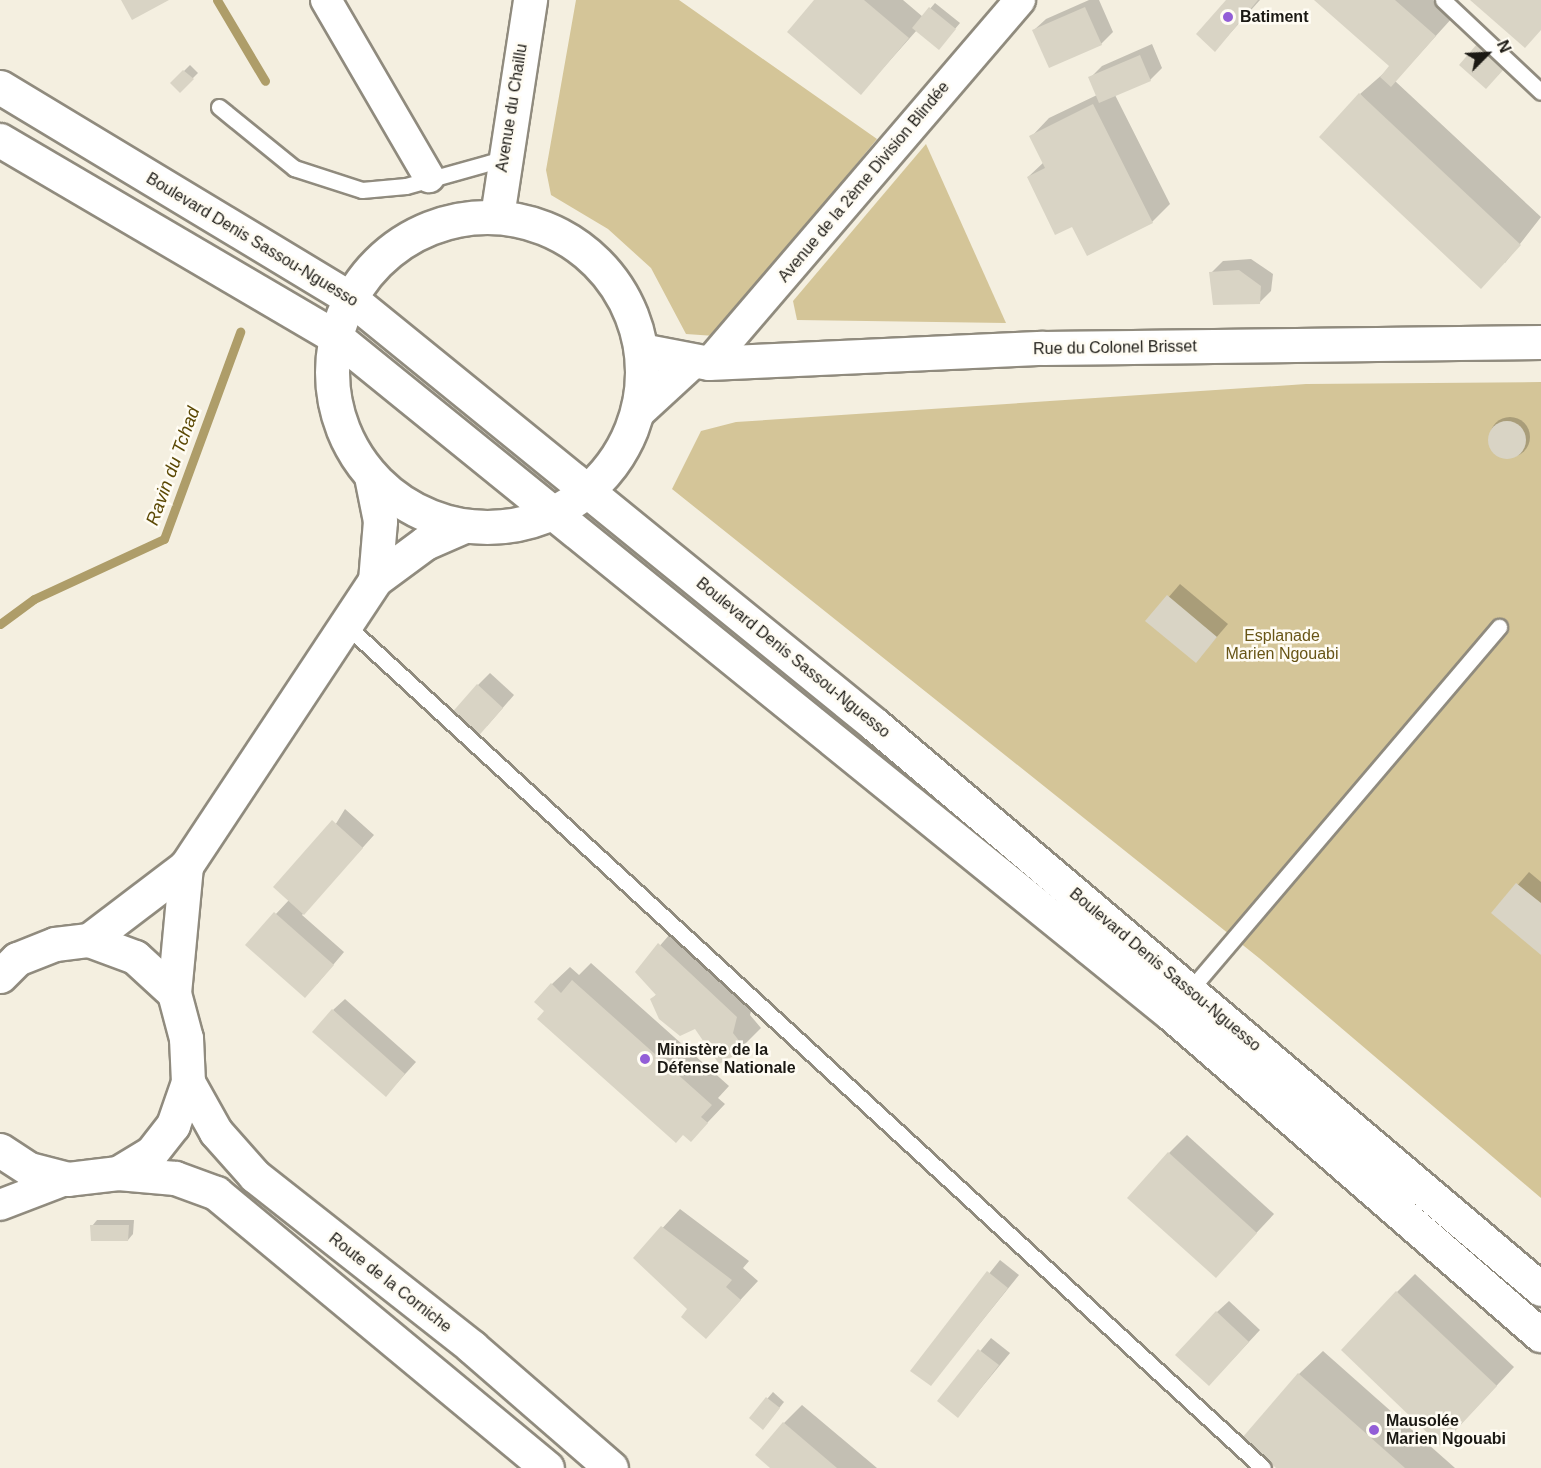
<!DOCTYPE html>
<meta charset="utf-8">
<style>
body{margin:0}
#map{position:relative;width:1541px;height:1468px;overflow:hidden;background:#f4efe0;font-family:Arial,sans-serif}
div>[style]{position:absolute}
.green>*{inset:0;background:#d4c598}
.shadow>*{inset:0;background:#0003}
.round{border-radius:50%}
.stream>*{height:9px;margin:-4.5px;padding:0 4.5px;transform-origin:4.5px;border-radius:4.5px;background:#ae9d69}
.building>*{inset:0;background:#d9d4c5}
.roads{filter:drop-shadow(2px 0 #908b7e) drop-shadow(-2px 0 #908b7e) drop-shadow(0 2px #908b7e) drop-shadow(0 -2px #908b7e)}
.service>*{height:15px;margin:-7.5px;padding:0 7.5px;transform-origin:7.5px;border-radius:7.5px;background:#fff}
.minor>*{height:30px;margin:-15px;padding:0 15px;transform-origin:15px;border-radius:15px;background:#fff}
.tertiary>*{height:33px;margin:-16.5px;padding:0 16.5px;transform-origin:16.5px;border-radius:16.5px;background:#fff}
.secondary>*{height:33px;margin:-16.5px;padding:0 16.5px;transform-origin:16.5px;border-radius:16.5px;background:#fff}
.primary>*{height:33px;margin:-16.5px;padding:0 16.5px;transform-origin:16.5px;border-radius:16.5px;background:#fff}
.primary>.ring{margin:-16.5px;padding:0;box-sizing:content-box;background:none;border:33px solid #fff;border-radius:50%}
.dots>*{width:16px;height:16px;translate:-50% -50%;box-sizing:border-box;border:3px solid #fffcf3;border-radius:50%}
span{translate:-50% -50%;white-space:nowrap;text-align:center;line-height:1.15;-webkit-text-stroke:5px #fffcf3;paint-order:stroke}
.poi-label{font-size:16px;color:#1b1914;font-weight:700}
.left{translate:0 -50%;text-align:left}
.street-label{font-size:16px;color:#1b1914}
.park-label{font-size:16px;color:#685516}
.water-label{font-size:18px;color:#5b4803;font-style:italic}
.north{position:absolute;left:1457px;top:24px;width:60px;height:60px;-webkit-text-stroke:4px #fffcf3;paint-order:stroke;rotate:66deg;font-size:16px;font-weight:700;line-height:24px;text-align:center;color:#1b1914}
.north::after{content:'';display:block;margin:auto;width:21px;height:27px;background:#1b1914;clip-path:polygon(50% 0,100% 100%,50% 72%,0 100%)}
</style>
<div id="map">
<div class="green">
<div style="clip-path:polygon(576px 0,679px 0,877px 139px,715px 336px,686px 334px,651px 268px,608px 229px,551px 195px,546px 170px)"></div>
<div style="clip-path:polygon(926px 144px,1006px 323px,797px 320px,793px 301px)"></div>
<div style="clip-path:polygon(1541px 382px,1541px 1198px,1259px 958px,672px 489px,701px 431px,736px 422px,1306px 384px)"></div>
</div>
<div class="shadow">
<div style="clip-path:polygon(816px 0,903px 0,923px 17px,935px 3px,960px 23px,944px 42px,917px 30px,861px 93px)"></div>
<div style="clip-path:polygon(1089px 0,1099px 0,1113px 32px,1101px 44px,1034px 30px,1046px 19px)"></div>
<div style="clip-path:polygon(1228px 0,1260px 0,1215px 50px)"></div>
<div style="clip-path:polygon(1316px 0,1433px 0,1453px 17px,1395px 81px,1541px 217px,1505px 263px,1360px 94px,1392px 66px)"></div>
<div style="clip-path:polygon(1490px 34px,1515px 56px,1498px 75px,1478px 45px)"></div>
<div style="clip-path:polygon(1152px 44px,1162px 68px,1150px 80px,1115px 95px,1170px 204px,1152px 222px,1073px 225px,1028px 177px,1044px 162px,1031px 137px,1049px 118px,1097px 95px,1090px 78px,1102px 66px)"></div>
<div style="clip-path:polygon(190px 65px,198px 73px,180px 91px,172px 83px)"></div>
<div style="clip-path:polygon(1251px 259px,1273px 274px,1271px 291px,1259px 303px,1211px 273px,1223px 261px)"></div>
<div class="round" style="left:1490px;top:417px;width:40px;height:40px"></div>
<div style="clip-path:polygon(1180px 584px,1228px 624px,1196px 661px,1148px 621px)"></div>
<div style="clip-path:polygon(490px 673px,514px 695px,487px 726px,478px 685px)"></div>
<div style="clip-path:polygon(345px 809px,374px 835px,302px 915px,344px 952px,317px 984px,247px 945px,289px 900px)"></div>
<div style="clip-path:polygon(1529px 872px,1541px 882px,1541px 953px,1493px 913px)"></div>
<div style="clip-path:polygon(677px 926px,755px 998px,750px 1015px,761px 1028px,743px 1046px,696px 1027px,652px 999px,657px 994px,637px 972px)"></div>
<div style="clip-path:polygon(591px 963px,729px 1086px,718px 1098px,725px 1104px,691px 1140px,546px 1011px,552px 984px,570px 967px,579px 975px)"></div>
<div style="clip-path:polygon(345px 999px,416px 1062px,397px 1083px,333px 1010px)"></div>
<div style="clip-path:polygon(1187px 1135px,1274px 1214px,1216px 1276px,1169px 1153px)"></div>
<div style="clip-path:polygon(680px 1209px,749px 1261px,743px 1268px,758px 1281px,706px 1337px,689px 1309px,635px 1258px)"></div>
<div style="clip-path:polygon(97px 1220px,134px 1220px,133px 1234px,128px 1240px,92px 1226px)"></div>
<div style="clip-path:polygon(1000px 1260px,1019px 1275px,931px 1384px,912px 1370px)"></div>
<div style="clip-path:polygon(1415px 1274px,1514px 1367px,1459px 1426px,1397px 1292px)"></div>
<div style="clip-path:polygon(1229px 1301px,1260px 1330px,1220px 1373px,1217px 1312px)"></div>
<div style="clip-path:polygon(991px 1338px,1010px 1353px,958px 1416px,939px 1401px)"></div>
<div style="clip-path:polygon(1323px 1351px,1455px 1468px,1279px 1468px,1299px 1374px)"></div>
<div style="clip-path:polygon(773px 1392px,784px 1402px,768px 1422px,751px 1418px)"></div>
<div style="clip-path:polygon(802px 1405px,877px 1468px,773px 1468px,784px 1423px)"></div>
</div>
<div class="stream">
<div style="left:217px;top:0;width:94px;rotate:59.3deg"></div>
<div style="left:0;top:624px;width:42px;rotate:-36.3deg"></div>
<div style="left:34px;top:599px;width:143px;rotate:-24.8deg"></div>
<div style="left:164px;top:539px;width:221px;rotate:-69.8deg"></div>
</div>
<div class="building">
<div style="clip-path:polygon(121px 0,169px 0,132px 20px)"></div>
<div style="clip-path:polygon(814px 0,864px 0,909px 38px,861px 95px,787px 32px)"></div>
<div style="clip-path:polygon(1226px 0,1258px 0,1215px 52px,1196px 34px)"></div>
<div style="clip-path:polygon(1314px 0,1395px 0,1436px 36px,1391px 87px,1380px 77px,1389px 66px)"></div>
<div style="clip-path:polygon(1470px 0,1541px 0,1541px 30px,1525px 48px)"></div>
<div style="clip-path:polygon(929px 7px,956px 29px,939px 50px,912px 28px)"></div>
<div style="clip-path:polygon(1085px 7px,1102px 45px,1049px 68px,1032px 30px)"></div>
<div style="clip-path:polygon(1477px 44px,1504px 69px,1486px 89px,1459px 65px)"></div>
<div style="clip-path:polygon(1140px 55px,1151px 81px,1099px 103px,1088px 77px)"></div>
<div style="clip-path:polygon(183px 70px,194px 79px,180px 93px,170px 83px)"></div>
<div style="clip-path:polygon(1359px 93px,1521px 245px,1481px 289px,1319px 137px)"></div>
<div style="clip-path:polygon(1093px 104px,1153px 223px,1087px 256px,1072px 227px,1055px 235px,1027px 177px,1045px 168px,1029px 136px)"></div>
<div style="clip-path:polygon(1239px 270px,1261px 286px,1260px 304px,1213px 305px,1209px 272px)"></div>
<div class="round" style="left:1488px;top:421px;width:38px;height:38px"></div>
<div style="clip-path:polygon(1167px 595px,1217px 637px,1196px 663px,1145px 621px)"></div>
<div style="clip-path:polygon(477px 684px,503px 708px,475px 740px,449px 716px)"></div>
<div style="clip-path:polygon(332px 820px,363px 848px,304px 915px,273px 887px)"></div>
<div style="clip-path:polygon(1516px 883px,1541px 903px,1541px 955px,1491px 913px)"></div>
<div style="clip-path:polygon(274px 912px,334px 965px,305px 998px,245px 945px)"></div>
<div style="clip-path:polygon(658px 943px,737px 1017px,733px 1033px,744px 1047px,737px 1054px,719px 1064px,695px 1029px,680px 1036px,659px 1019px,650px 999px,656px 995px,635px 972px)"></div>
<div style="clip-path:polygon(572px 980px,712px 1105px,701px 1117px,708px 1123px,691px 1142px,683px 1135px,676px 1143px,537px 1019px,544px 1011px,534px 1002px,551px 983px,561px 993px)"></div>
<div style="clip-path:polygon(332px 1009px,405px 1074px,386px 1097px,312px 1032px)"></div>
<div style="clip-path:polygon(1168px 1152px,1257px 1233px,1216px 1278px,1127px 1198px)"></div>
<div style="clip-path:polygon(90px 1225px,129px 1225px,128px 1241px,91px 1241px)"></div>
<div style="clip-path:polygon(661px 1226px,732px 1280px,726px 1287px,741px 1300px,706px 1339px,681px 1317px,687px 1309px,633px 1258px)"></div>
<div style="clip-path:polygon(987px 1271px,1008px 1288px,931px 1386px,910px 1371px)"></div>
<div style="clip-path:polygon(1396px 1291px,1497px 1386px,1441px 1446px,1341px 1350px)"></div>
<div style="clip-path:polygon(1216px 1311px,1249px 1342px,1209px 1386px,1175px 1355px)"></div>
<div style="clip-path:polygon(978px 1349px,999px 1365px,958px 1418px,937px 1401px)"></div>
<div style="clip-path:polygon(1298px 1373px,1405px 1468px,1276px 1468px,1242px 1438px)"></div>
<div style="clip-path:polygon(766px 1397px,780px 1408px,763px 1430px,749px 1418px)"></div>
<div style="clip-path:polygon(783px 1422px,837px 1468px,770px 1468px,755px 1455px)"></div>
</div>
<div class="roads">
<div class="service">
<div style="left:1443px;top:0;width:134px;rotate:43.2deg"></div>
<div style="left:219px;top:107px;width:97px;rotate:39.1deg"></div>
<div style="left:294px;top:168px;width:71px;rotate:17.9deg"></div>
<div style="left:362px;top:190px;width:44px;rotate:-5.2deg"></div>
<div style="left:406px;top:186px;width:101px;rotate:-15.6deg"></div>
<div style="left:347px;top:626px;width:1244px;rotate:42.59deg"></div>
<div style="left:1190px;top:990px;width:477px;rotate:-49.6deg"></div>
</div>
<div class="minor">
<div style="left:326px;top:0;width:205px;rotate:59.8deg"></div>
<div style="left:709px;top:363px;width:478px;rotate:-49.4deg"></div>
<div style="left:0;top:1205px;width:73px;rotate:-20.9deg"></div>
</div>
<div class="tertiary">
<div style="left:497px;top:216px;width:219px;rotate:-81.3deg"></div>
<div style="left:641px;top:350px;width:69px;rotate:10.8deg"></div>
<div style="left:709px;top:363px;width:334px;rotate:-2.6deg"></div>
<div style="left:1043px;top:348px;width:498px;rotate:-0.7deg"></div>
<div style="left:639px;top:410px;width:69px;rotate:-42.7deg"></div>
</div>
<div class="secondary">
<div style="left:371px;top:476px;width:46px;rotate:78.7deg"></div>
<div style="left:380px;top:521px;width:59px;rotate:94.8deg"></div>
<div style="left:89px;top:940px;width:122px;rotate:-37.3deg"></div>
<div style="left:186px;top:866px;width:343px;rotate:-56.5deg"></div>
<div style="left:375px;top:580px;width:62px;rotate:-36.5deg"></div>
<div style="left:425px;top:543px;width:40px;rotate:-23.4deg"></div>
<div style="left:0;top:976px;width:24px;rotate:-45deg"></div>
<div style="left:17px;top:959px;width:41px;rotate:-21.5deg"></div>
<div style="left:55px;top:944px;width:34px;rotate:-7deg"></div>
<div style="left:89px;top:940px;width:49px;rotate:20.3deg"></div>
<div style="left:135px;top:957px;width:53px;rotate:42.7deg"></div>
<div style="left:174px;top:993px;width:47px;rotate:75.1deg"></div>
<div style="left:186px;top:1038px;width:44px;rotate:87.4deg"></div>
<div style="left:188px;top:1082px;width:46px;rotate:109.2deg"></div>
<div style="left:173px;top:1125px;width:36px;rotate:128deg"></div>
<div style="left:151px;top:1153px;width:39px;rotate:149deg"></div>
<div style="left:118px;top:1173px;width:50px;rotate:173.2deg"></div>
<div style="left:68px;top:1179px;width:40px;rotate:-165.6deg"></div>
<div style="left:29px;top:1169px;width:35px;rotate:-147deg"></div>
<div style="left:174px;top:993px;width:128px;rotate:-84.6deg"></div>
<div style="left:188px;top:1082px;width:57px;rotate:60.8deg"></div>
<div style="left:216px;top:1132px;width:59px;rotate:48.4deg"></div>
<div style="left:255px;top:1176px;width:276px;rotate:38.2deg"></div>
<div style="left:472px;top:1347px;width:184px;rotate:41deg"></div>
<div style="left:118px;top:1173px;width:57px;rotate:5deg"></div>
<div style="left:175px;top:1178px;width:44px;rotate:20.1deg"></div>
<div style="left:216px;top:1193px;width:430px;rotate:39.7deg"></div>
</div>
<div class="primary">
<div style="left:0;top:87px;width:409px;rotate:31.1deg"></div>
<div style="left:350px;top:298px;width:675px;rotate:39.11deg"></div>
<div style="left:874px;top:724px;width:874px;rotate:40.27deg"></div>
<div style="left:0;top:140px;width:389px;rotate:30.4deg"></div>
<div style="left:336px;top:337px;width:1074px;rotate:39.03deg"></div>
<div style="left:1170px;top:1013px;width:491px;rotate:41deg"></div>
<div class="ring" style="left:332px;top:217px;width:277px;height:277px"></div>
</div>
</div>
<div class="dots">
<div style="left:1228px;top:17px;background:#935ed7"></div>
<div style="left:645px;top:1059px;background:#935ed7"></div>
<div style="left:1374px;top:1430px;background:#935ed7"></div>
</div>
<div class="poi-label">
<span class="left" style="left:1240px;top:17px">Batiment</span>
<span class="left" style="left:657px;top:1059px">Ministère de la<br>Défense Nationale</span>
<span class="left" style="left:1386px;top:1430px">Mausolée<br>Marien Ngouabi</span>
</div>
<div class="street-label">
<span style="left:512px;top:108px;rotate:-81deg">Avenue du Chaillu</span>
<span style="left:864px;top:182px;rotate:-50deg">Avenue de la 2ème Division Blindée</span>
<span style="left:252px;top:240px;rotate:31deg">Boulevard Denis Sassou-Nguesso</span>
<span style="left:1115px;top:348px;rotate:-1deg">Rue du Colonel Brisset</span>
<span style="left:793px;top:658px;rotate:39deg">Boulevard Denis Sassou-Nguesso</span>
<span style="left:1165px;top:970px;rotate:40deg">Boulevard Denis Sassou-Nguesso</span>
<span style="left:390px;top:1283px;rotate:38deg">Route de la Corniche</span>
</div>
<div class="park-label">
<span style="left:1282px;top:645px">Esplanade<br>Marien Ngouabi</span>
</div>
<div class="water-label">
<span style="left:173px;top:466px;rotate:-70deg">Ravin du Tchad</span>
</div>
<div class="north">N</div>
</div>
